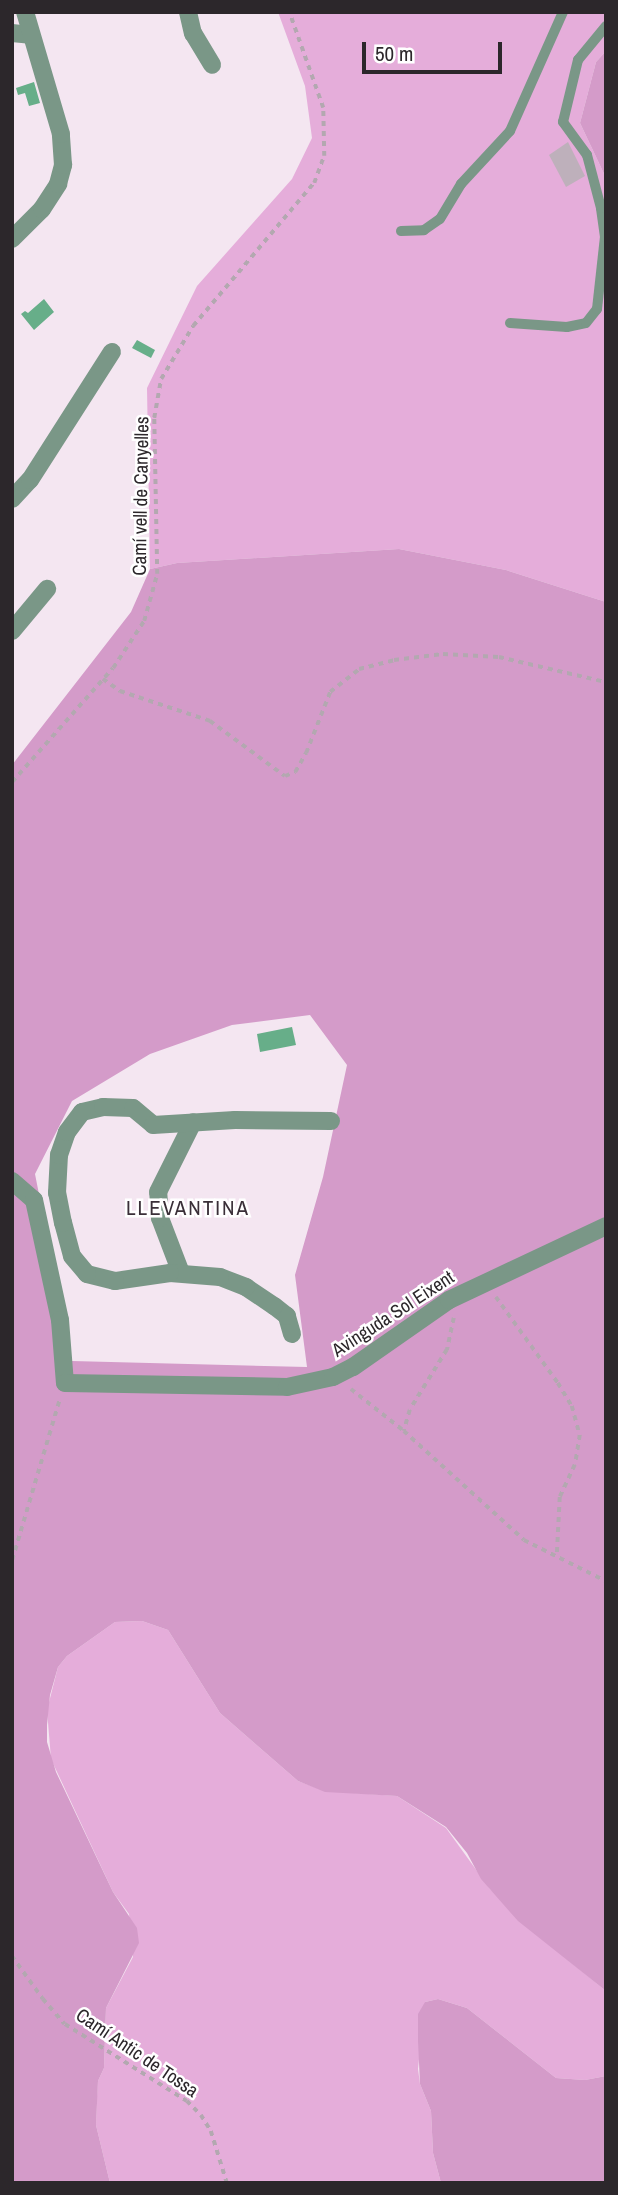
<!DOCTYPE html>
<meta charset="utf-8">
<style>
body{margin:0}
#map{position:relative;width:618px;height:2195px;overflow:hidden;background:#f4e6f1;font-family:"Archivo Narrow",sans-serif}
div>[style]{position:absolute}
.green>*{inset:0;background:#e5adda}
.forest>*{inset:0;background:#d49bc9}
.water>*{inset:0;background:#67ae89}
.building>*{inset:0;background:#beb0bb}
.path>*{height:3.5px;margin-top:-1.75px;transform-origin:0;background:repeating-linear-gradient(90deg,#b3a8b0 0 5px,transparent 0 10px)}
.service>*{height:10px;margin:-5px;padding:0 5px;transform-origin:5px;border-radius:5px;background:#7a9787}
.minor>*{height:18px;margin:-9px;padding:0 9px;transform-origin:9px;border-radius:9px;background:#7a9787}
span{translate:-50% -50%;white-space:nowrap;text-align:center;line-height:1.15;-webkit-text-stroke:5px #fff;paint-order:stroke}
.street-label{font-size:19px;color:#2c272b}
.neighbourhood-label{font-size:21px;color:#3a2f38;letter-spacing:2px}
.frame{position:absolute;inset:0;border:14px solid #2c272b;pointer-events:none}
.scale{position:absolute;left:362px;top:42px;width:140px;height:32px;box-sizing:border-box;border:4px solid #2c272b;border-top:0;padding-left:9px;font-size:21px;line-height:24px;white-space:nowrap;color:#2c272b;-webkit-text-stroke:5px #fff;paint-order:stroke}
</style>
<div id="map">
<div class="green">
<div style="clip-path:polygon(278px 12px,606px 12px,606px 51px,596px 62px,580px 123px,606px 178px,606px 602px,506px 570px,399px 549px,177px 563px,150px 569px,147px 388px,197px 286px,292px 179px,312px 138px,305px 86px)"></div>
<div style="clip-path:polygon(142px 1621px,168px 1630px,220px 1713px,298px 1781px,325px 1791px,397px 1796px,446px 1828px,490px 1889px,546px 1942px,606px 1991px,606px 2076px,585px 2080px,556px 2078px,467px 2008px,438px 1999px,425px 2002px,418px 2069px,420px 2084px,431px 2111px,433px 2153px,441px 2183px,110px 2183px,96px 2125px,97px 2096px,98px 2081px,104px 2068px,106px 2008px,133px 1957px,129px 1914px,113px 1892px,51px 1759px,47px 1710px,58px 1667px,67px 1656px,115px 1622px)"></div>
</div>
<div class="forest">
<div style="clip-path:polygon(606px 51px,606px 178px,580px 123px,596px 62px)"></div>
<div style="clip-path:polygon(evenodd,399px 549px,506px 570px,606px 602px,606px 1991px,518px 1921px,481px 1879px,467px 1853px,446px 1827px,397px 1796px,325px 1792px,298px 1781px,220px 1713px,168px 1630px,142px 1621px,115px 1622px,67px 1656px,58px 1667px,50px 1695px,47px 1725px,47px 1742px,56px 1772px,113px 1892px,137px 1928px,139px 1943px,106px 2008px,104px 2068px,98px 2081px,96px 2125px,110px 2183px,12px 2183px,12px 765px,131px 612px,150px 569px,177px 563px,399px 549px,310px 1015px,347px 1065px,323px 1177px,295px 1275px,307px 1367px,72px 1361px,35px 1174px,72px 1101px,150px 1054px,232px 1025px,310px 1015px)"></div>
<div style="clip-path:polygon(438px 1999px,467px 2008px,556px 2078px,585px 2080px,606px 2076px,606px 2183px,441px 2183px,433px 2153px,431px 2111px,420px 2084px,418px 2041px,418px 2014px,425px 2002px)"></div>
</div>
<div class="water">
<div style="clip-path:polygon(34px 82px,40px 103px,29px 106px,25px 93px,18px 95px,16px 88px)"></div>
<div style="clip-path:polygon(44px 299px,54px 312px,34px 330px,21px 314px,25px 311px,28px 313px)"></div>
<div style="clip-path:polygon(137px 340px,155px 350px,151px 358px,132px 348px)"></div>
<div style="clip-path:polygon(292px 1027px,296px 1045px,260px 1052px,257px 1034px)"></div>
</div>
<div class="building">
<div style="clip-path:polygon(568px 142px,585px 176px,566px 187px,549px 155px)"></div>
</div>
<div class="path">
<div style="left:103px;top:679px;width:21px;rotate:35deg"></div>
<div style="left:120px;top:691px;width:95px;rotate:18.4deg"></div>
<div style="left:210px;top:721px;width:93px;rotate:36.3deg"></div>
<div style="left:285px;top:776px;width:11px;rotate:-22deg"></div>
<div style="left:295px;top:772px;width:22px;rotate:-60deg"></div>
<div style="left:306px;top:753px;width:66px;rotate:-68.5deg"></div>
<div style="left:330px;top:692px;width:37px;rotate:-38deg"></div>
<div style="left:359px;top:669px;width:36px;rotate:-14deg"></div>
<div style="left:394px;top:660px;width:49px;rotate:-7deg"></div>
<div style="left:443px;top:654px;width:56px;rotate:3.1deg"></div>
<div style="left:499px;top:657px;width:110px;rotate:13.2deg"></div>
<div style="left:12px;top:782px;width:152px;rotate:-48.5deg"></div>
<div style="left:113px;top:668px;width:56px;rotate:-56.6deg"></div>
<div style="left:144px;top:621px;width:49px;rotate:-74.5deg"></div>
<div style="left:157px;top:574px;width:156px;rotate:-91.1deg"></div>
<div style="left:154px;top:418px;width:40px;rotate:-80deg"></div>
<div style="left:161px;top:379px;width:62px;rotate:-58.9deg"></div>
<div style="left:193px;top:326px;width:187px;rotate:-49.8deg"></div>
<div style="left:314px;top:183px;width:29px;rotate:-70deg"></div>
<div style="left:324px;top:156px;width:48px;rotate:-91.2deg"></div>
<div style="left:323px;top:108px;width:102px;rotate:-109.5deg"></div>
<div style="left:496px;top:1297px;width:106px;rotate:54.2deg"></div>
<div style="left:558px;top:1383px;width:27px;rotate:59deg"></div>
<div style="left:572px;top:1406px;width:30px;rotate:75deg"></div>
<div style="left:580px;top:1435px;width:30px;rotate:99deg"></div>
<div style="left:575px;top:1465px;width:35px;rotate:115deg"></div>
<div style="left:560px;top:1497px;width:60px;rotate:92.9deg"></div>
<div style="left:454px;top:1318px;width:33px;rotate:102deg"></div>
<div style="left:447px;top:1350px;width:70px;rotate:121.7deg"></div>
<div style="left:410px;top:1410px;width:22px;rotate:106deg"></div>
<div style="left:404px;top:1431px;width:162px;rotate:42.2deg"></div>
<div style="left:524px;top:1540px;width:92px;rotate:26.6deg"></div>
<div style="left:351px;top:1389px;width:68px;rotate:38.4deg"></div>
<div style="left:12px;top:1560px;width:169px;rotate:-73.5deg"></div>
<div style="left:12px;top:1956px;width:53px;rotate:54.2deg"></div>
<div style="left:43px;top:1999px;width:33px;rotate:49deg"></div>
<div style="left:65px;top:2024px;width:144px;rotate:32.3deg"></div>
<div style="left:187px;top:2101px;width:20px;rotate:45deg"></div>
<div style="left:201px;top:2115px;width:19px;rotate:58deg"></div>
<div style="left:211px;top:2131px;width:54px;rotate:72.9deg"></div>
</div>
<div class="service">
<div style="left:401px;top:231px;width:23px;rotate:-2deg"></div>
<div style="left:424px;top:230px;width:19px;rotate:-35deg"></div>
<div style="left:440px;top:219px;width:41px;rotate:-59deg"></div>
<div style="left:461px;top:184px;width:72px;rotate:-47.2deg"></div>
<div style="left:510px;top:131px;width:130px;rotate:-66deg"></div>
<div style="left:510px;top:323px;width:57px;rotate:4deg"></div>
<div style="left:567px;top:327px;width:19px;rotate:-12deg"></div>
<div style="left:586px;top:323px;width:18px;rotate:-52deg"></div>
<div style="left:597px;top:309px;width:72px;rotate:-83.7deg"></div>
<div style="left:605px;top:237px;width:29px;rotate:-98deg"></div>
<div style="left:601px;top:208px;width:55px;rotate:-104.8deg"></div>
<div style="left:587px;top:155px;width:41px;rotate:-126deg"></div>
<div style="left:563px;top:122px;width:64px;rotate:-76.4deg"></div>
<div style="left:578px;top:60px;width:44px;rotate:-50.5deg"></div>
</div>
<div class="minor">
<div style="left:188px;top:12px;width:22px;rotate:77deg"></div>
<div style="left:193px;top:33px;width:37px;rotate:59deg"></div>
<div style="left:12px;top:33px;width:18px;rotate:6deg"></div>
<div style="left:12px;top:239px;width:42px;rotate:-45deg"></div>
<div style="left:42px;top:209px;width:30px;rotate:-57deg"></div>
<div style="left:58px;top:184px;width:20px;rotate:-75deg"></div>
<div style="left:63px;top:165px;width:31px;rotate:-94deg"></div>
<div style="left:61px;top:134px;width:127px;rotate:-106.4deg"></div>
<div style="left:12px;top:499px;width:26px;rotate:-47deg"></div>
<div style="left:30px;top:480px;width:152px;rotate:-57.4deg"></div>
<div style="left:12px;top:631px;width:55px;rotate:-50.2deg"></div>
<div style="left:12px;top:1181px;width:29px;rotate:41deg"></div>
<div style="left:34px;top:1200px;width:123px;rotate:77.8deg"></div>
<div style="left:60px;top:1320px;width:63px;rotate:85.5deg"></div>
<div style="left:65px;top:1383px;width:222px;rotate:1deg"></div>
<div style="left:287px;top:1387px;width:47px;rotate:-12.3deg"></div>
<div style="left:333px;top:1377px;width:22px;rotate:-27deg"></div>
<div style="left:353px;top:1367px;width:117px;rotate:-34.9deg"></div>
<div style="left:449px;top:1300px;width:174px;rotate:-25.2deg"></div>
<div style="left:181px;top:1273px;width:59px;rotate:-110.9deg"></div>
<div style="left:160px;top:1218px;width:26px;rotate:-94deg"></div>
<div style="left:158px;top:1192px;width:78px;rotate:-63.4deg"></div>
<div style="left:292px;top:1334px;width:19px;rotate:-106deg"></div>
<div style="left:287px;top:1316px;width:16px;rotate:-142deg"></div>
<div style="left:274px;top:1306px;width:34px;rotate:-146deg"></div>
<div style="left:246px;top:1287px;width:28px;rotate:-159deg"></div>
<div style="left:220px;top:1277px;width:50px;rotate:-175.4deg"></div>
<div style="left:170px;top:1273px;width:56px;rotate:171.7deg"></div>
<div style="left:115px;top:1281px;width:29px;rotate:-166deg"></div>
<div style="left:87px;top:1274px;width:23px;rotate:-130deg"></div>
<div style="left:72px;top:1256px;width:34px;rotate:-105deg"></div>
<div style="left:63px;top:1223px;width:31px;rotate:-101deg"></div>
<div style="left:57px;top:1193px;width:38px;rotate:-87deg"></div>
<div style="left:59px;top:1155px;width:24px;rotate:-71deg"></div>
<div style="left:67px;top:1132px;width:25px;rotate:-53deg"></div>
<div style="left:82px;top:1112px;width:22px;rotate:-13deg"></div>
<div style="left:103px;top:1107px;width:30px;rotate:2deg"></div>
<div style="left:133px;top:1108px;width:26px;rotate:40deg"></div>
<div style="left:153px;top:1125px;width:82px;rotate:-3.5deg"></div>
<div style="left:235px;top:1120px;width:96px;rotate:0.6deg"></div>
</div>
<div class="street-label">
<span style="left:141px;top:496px;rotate:-89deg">Camí vell de Canyelles</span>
<span style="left:393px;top:1314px;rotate:-33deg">Avinguda Sol Eixent</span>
<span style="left:137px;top:2053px;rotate:34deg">Camí Antic de Tossa</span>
</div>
<div class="neighbourhood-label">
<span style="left:188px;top:1208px">LLEVANTINA</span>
</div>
<div class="frame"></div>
<div class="scale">50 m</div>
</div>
